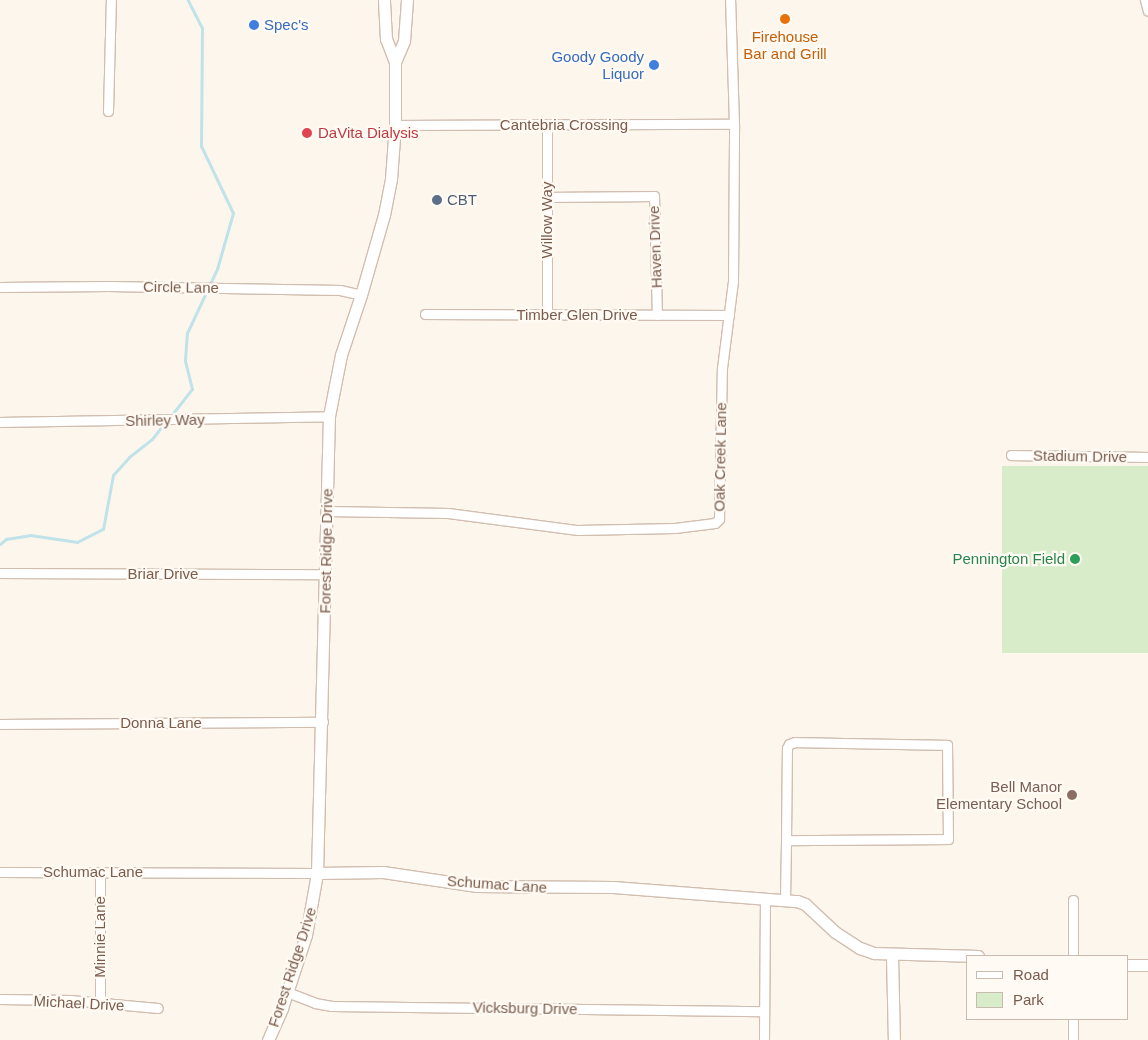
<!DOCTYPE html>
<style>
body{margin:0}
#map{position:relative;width:1148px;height:1040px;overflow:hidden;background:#fdf6ec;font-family:Helvetica,sans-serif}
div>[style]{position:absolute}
.green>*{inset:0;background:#d8ecc9}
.stream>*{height:3px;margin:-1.5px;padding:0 1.5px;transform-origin:1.5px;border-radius:1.5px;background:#bfe3e8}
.roads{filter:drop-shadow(1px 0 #d1beb0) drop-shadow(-1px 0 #d1beb0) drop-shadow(0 1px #d1beb0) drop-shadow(0 -1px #d1beb0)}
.street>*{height:9px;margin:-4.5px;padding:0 4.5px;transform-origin:4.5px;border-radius:4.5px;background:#fff}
.secondary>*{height:11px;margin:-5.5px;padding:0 5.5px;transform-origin:5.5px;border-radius:5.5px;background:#fff}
.dots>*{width:14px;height:14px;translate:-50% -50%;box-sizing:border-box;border:2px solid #fffaf3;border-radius:50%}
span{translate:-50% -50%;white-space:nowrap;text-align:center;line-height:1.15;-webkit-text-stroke:4.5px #fffaf3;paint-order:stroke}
.shop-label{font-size:15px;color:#366cbe}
.left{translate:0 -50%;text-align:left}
.right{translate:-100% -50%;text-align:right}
.food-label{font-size:15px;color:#c56008}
.street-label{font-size:15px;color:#7a5c4d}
.health-label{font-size:15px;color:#be3a42}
.service-label{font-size:15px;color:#4e5e75}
.leisure-label{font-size:15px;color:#27864d}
.education-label{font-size:15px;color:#785e54}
.legend{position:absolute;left:966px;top:955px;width:162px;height:65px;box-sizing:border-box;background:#fffaf3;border:1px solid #cabbb1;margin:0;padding:6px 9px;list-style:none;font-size:15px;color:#7a5c4d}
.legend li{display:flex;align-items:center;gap:10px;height:25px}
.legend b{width:25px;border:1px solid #cabbb1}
</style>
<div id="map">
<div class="green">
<div style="clip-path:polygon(1002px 466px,1148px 466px,1148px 653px,1002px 653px)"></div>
</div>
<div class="stream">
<div style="left:170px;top:417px;width:36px;rotate:-52deg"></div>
<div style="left:192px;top:389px;width:30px;rotate:-104deg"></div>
<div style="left:185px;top:360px;width:27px;rotate:-86deg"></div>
<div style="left:187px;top:333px;width:71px;rotate:-64.9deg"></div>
<div style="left:217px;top:269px;width:58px;rotate:-74.1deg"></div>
<div style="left:233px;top:213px;width:74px;rotate:-115.5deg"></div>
<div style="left:201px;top:146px;width:118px;rotate:-89.5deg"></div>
<div style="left:202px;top:28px;width:31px;rotate:-117deg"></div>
<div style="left:0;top:544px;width:8px;rotate:-40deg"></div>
<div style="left:6px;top:539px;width:24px;rotate:-9deg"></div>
<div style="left:30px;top:535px;width:48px;rotate:8.5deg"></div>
<div style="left:77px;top:542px;width:29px;rotate:-27deg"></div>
<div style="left:103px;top:529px;width:55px;rotate:-79.5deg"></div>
<div style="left:113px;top:475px;width:24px;rotate:-48deg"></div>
<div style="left:129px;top:457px;width:29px;rotate:-38deg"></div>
<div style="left:152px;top:439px;width:23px;rotate:-52deg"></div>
</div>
<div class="roads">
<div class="street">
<div style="left:1145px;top:0;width:11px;rotate:75deg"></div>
<div style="left:108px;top:111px;width:111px;rotate:-88.5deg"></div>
<div style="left:395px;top:125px;width:339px;rotate:-0.2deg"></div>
<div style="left:547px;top:125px;width:190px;rotate:90deg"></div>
<div style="left:547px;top:197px;width:107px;rotate:-0.5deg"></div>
<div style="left:654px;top:196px;width:119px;rotate:88.6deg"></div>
<div style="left:0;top:287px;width:108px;rotate:-0.5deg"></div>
<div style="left:108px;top:286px;width:232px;rotate:1deg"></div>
<div style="left:340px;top:290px;width:22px;rotate:13deg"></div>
<div style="left:425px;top:314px;width:304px;rotate:0.2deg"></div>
<div style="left:0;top:422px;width:329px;rotate:-1deg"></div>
<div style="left:1011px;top:455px;width:137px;rotate:0.8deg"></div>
<div style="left:326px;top:511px;width:122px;rotate:0.9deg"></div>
<div style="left:448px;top:513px;width:131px;rotate:7.5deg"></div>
<div style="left:578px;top:530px;width:97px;rotate:-1.2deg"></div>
<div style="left:675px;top:528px;width:40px;rotate:-7.1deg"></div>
<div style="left:715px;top:523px;width:6px;rotate:-45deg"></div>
<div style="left:719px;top:519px;width:151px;rotate:-88.9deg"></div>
<div style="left:722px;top:368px;width:88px;rotate:-82.8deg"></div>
<div style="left:733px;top:281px;width:157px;rotate:-89.6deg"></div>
<div style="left:734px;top:124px;width:124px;rotate:-91.8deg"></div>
<div style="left:0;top:573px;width:326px;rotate:0.2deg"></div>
<div style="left:0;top:724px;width:323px;rotate:-0.4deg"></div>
<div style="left:795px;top:742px;width:152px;rotate:1.1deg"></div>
<div style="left:947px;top:745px;width:94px;rotate:89.4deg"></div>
<div style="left:948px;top:839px;width:162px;rotate:179.6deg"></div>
<div style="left:786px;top:840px;width:92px;rotate:-89.4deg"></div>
<div style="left:787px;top:748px;width:4px;rotate:-63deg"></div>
<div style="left:789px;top:744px;width:6px;rotate:-18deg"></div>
<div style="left:0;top:872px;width:317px;rotate:0.2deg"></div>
<div style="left:100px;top:872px;width:130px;rotate:90deg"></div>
<div style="left:785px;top:900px;width:60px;rotate:-89deg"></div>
<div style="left:1073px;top:900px;width:56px;rotate:90deg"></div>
<div style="left:287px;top:992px;width:30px;rotate:21deg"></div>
<div style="left:315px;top:1003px;width:17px;rotate:10deg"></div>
<div style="left:332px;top:1006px;width:432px;rotate:0.7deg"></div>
<div style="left:0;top:999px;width:70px;rotate:0.8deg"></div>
<div style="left:70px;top:1000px;width:88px;rotate:5.2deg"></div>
<div style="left:1073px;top:1019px;width:21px;rotate:90deg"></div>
<div style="left:764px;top:1040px;width:141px;rotate:-89.6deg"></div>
</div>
<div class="secondary">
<div style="left:395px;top:62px;width:23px;rotate:-67deg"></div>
<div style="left:404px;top:41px;width:41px;rotate:-85.8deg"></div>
<div style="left:317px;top:873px;width:66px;rotate:-0.9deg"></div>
<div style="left:383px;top:872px;width:95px;rotate:8.5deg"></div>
<div style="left:477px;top:886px;width:136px;rotate:0.4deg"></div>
<div style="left:613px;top:887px;width:185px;rotate:4.4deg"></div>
<div style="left:797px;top:901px;width:9px;rotate:21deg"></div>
<div style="left:805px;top:904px;width:41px;rotate:43deg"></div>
<div style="left:835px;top:932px;width:30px;rotate:33deg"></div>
<div style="left:860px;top:948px;width:15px;rotate:20deg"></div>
<div style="left:874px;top:953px;width:104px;rotate:1.7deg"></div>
<div style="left:892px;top:955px;width:85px;rotate:88.7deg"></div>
<div style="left:1127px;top:965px;width:21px"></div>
<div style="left:268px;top:1040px;width:35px;rotate:-66deg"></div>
<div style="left:282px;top:1008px;width:77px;rotate:-71.8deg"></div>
<div style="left:306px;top:935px;width:63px;rotate:-79.9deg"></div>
<div style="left:317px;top:873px;width:457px;rotate:-88.5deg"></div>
<div style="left:329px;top:416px;width:62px;rotate:-78.9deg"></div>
<div style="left:341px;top:355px;width:63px;rotate:-71.6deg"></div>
<div style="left:361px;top:295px;width:83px;rotate:-74deg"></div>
<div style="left:384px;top:215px;width:37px;rotate:-79deg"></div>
<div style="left:391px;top:179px;width:54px;rotate:-85.8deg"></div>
<div style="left:395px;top:125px;width:63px;rotate:-90deg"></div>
<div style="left:395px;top:62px;width:25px;rotate:-111deg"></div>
<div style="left:386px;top:39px;width:39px;rotate:-93deg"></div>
</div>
</div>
<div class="dots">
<div style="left:785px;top:19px;background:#e8710a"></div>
<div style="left:254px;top:25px;background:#3f7fe0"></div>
<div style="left:654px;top:65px;background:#3f7fe0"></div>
<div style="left:307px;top:133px;background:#e0444e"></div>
<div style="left:437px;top:200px;background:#5c6f8a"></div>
<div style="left:1075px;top:559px;background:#2e9e5b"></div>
<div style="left:1072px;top:795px;background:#8d6e63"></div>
</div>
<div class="shop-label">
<span class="left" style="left:264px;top:25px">Spec's</span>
<span class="right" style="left:644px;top:65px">Goody Goody<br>Liquor</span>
</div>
<div class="food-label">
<span style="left:785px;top:45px">Firehouse<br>Bar and Grill</span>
</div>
<div class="street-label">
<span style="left:564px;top:125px">Cantebria Crossing</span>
<span style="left:547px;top:220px;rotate:-90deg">Willow Way</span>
<span style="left:655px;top:247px;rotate:-92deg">Haven Drive</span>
<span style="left:181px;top:287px;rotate:1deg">Circle Lane</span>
<span style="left:577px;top:315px">Timber Glen Drive</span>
<span style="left:165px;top:420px;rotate:-1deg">Shirley Way</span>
<span style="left:1080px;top:456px;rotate:1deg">Stadium Drive</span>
<span style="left:720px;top:457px;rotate:-89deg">Oak Creek Lane</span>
<span style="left:326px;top:551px;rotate:-89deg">Forest Ridge Drive</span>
<span style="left:163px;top:574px">Briar Drive</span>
<span style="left:161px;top:723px">Donna Lane</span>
<span style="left:93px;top:872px">Schumac Lane</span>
<span style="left:497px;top:884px;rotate:4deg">Schumac Lane</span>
<span style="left:100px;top:937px;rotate:-90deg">Minnie Lane</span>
<span style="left:292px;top:967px;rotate:-72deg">Forest Ridge Drive</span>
<span style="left:79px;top:1003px;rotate:3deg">Michael Drive</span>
<span style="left:525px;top:1008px;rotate:1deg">Vicksburg Drive</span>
</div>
<div class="health-label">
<span class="left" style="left:318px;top:133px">DaVita Dialysis</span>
</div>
<div class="service-label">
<span class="left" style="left:447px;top:200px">CBT</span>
</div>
<div class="leisure-label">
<span class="right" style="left:1065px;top:559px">Pennington Field</span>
</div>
<div class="education-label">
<span class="right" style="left:1062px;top:795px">Bell Manor<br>Elementary School</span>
</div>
<ul class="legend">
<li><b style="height:6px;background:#fff"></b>Road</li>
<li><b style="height:14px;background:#d8ecc9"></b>Park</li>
</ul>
</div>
